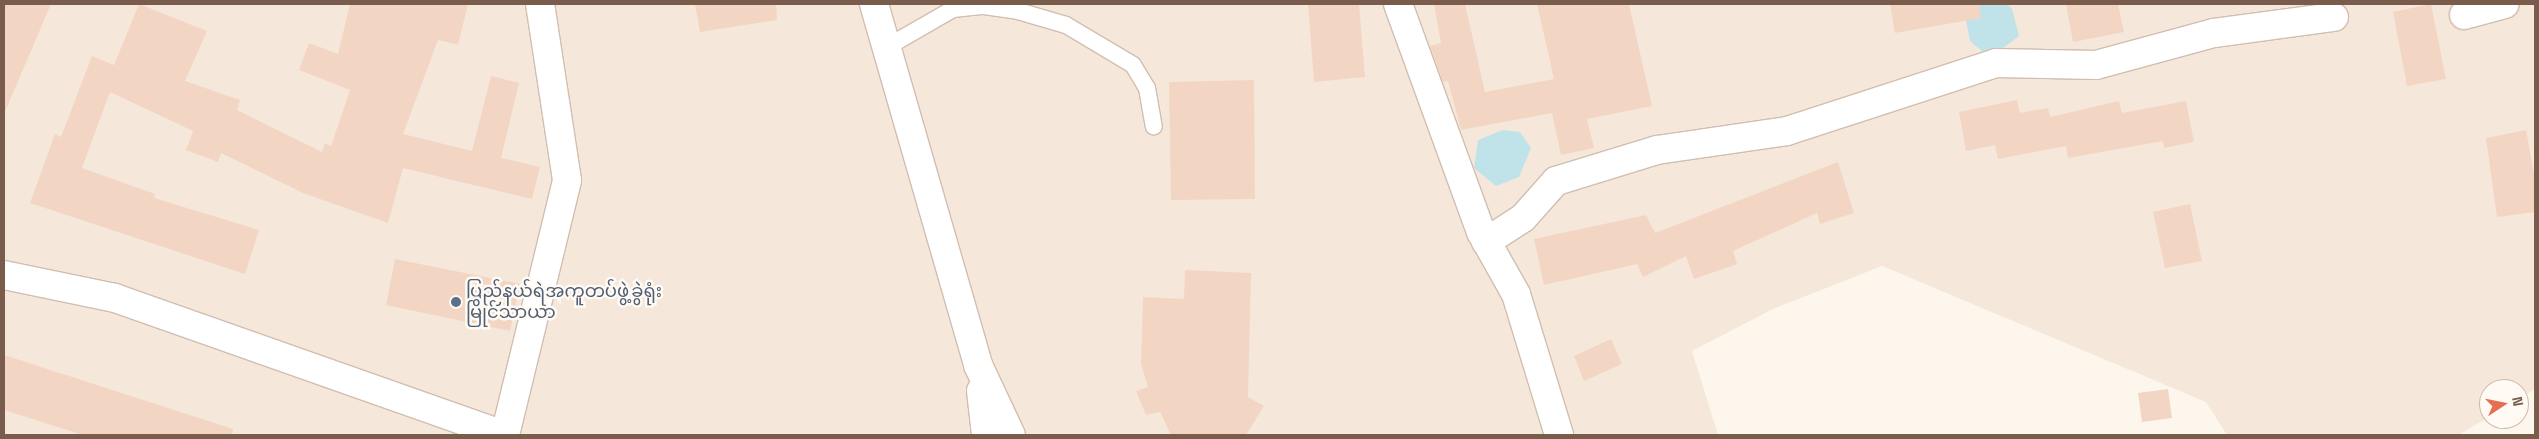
<!DOCTYPE html>
<meta charset="utf-8">
<style>
body{margin:0}
#map{position:relative;width:2539px;height:439px;overflow:hidden;background:#fdf6ec;font-family:"Space Grotesk","Noto Sans Myanmar",sans-serif}
div>[style]{position:absolute}
.residential>*{inset:0;background:#f5e8da}
.water>*{inset:0;background:#bfe3e8}
.building>*{inset:0;background:#f3d5c3}
.roads{filter:drop-shadow(1px 0 #d1beb0) drop-shadow(-1px 0 #d1beb0) drop-shadow(0 1px #d1beb0) drop-shadow(0 -1px #d1beb0)}
.service>*{height:16px;margin:-8px;padding:0 8px;transform-origin:8px;border-radius:8px;background:#fff}
.minor>*{height:28px;margin:-14px;padding:0 14px;transform-origin:14px;border-radius:14px;background:#fff}
.secondary>*{height:28px;margin:-14px;padding:0 14px;transform-origin:14px;border-radius:14px;background:#fff}
.dots>*{width:14px;height:14px;translate:-50% -50%;box-sizing:border-box;border:2px solid #fffaf3;border-radius:50%}
span{translate:-50% -50%;white-space:nowrap;text-align:center;line-height:1.15;-webkit-text-stroke:5px #fffaf3;paint-order:stroke}
.service-label{font-size:18px;color:#4e5e75}
.left{translate:0 -50%;text-align:left}
.frame{position:absolute;inset:0;border:5px solid #7a5c4d;pointer-events:none}
.north{position:absolute;left:2479px;top:379px;width:50px;height:50px;box-sizing:border-box;background:#fffaf3;border:1px solid #cabbb1;border-radius:50%;rotate:79deg;font-size:14px;font-weight:700;line-height:20px;text-align:center;color:#7a5c4d}
.north::after{content:'';display:block;margin:auto;width:18px;height:22px;background:#e76f51;clip-path:polygon(50% 0,100% 100%,50% 72%,0 100%)}
</style>
<div id="map">
<div class="residential">
<div style="clip-path:polygon(4px 4px,2535px 4px,2535px 389px,2519px 399px,2519px 389px,2489px 389px,2489px 417px,2458px 435px,2227px 435px,2206px 402px,1882px 266px,1773px 309px,1692px 351px,1718px 435px,4px 435px)"></div>
</div>
<div class="water">
<div style="clip-path:polygon(1973px 4px,2007px 4px,2012px 9px,2019px 36px,1990px 58px,1970px 41px,1965px 15px)"></div>
<div style="clip-path:polygon(1503px 130px,1520px 132px,1531px 148px,1519px 177px,1496px 186px,1474px 168px,1478px 140px)"></div>
</div>
<div class="building">
<div style="clip-path:polygon(4px 4px,51px 4px,4px 114px)"></div>
<div style="clip-path:polygon(139px 4px,207px 31px,185px 81px,240px 100px,237px 110px,322px 152px,325px 143px,331px 146px,350px 90px,299px 70px,309px 43px,338px 54px,350px 4px,468px 4px,458px 45px,438px 40px,403px 134px,472px 151px,491px 76px,519px 83px,501px 158px,540px 167px,532px 199px,403px 168px,388px 223px,303px 193px,221px 153px,218px 162px,186px 150px,193px 131px,110px 92px,82px 168px,155px 194px,154px 198px,259px 230px,245px 274px,30px 203px,55px 134px,61px 137px,92px 56px,114px 65px)"></div>
<div style="clip-path:polygon(695px 4px,776px 4px,777px 20px,700px 32px)"></div>
<div style="clip-path:polygon(1308px 4px,1359px 4px,1365px 77px,1314px 82px)"></div>
<div style="clip-path:polygon(1434px 4px,1465px 4px,1485px 92px,1554px 79px,1537px 4px,1629px 4px,1652px 106px,1587px 119px,1594px 148px,1561px 155px,1552px 113px,1461px 130px,1448px 81px,1443px 82px,1430px 46px,1441px 43px)"></div>
<div style="clip-path:polygon(1890px 4px,1979px 4px,1981px 18px,1895px 33px)"></div>
<div style="clip-path:polygon(2066px 4px,2118px 4px,2124px 32px,2073px 42px)"></div>
<div style="clip-path:polygon(2431px 4px,2446px 79px,2407px 86px,2393px 12px)"></div>
<div style="clip-path:polygon(1254px 80px,1255px 199px,1171px 200px,1169px 82px)"></div>
<div style="clip-path:polygon(2017px 100px,2020px 113px,2048px 108px,2050px 117px,2119px 101px,2122px 113px,2186px 101px,2194px 142px,2164px 148px,2163px 141px,2068px 158px,2066px 146px,1998px 159px,1995px 145px,1966px 151px,1959px 112px)"></div>
<div style="clip-path:polygon(2526px 130px,2535px 179px,2535px 212px,2497px 217px,2486px 138px)"></div>
<div style="clip-path:polygon(1838px 162px,1854px 213px,1820px 224px,1817px 213px,1733px 251px,1737px 264px,1694px 279px,1686px 256px,1643px 277px,1637px 264px,1544px 285px,1534px 239px,1646px 215px,1655px 233px)"></div>
<div style="clip-path:polygon(2190px 204px,2202px 261px,2165px 268px,2153px 212px)"></div>
<div style="clip-path:polygon(395px 259px,520px 284px,510px 331px,386px 305px)"></div>
<div style="clip-path:polygon(1185px 270px,1251px 273px,1248px 397px,1264px 406px,1246px 435px,1171px 435px,1160px 412px,1146px 415px,1136px 391px,1148px 387px,1141px 364px,1143px 297px,1184px 299px)"></div>
<div style="clip-path:polygon(1611px 339px,1622px 364px,1584px 381px,1574px 356px)"></div>
<div style="clip-path:polygon(4px 355px,233px 429px,232px 435px,83px 435px,4px 410px)"></div>
<div style="clip-path:polygon(2168px 389px,2172px 418px,2142px 422px,2138px 393px)"></div>
</div>
<div class="roads">
<div class="service">
<div style="left:887px;top:47px;width:76px;rotate:-29.9deg"></div>
<div style="left:953px;top:9px;width:31px;rotate:-6deg"></div>
<div style="left:984px;top:6px;width:34px;rotate:8deg"></div>
<div style="left:1018px;top:11px;width:50px;rotate:16.3deg"></div>
<div style="left:1066px;top:25px;width:78px;rotate:30.8deg"></div>
<div style="left:1133px;top:65px;width:27px;rotate:59deg"></div>
<div style="left:1147px;top:88px;width:39px;rotate:80deg"></div>
</div>
<div class="minor">
<div style="left:1398px;top:4px;width:243px;rotate:70deg"></div>
<div style="left:1481px;top:232px;width:71px;rotate:60.6deg"></div>
<div style="left:1516px;top:294px;width:147px;rotate:73deg"></div>
<div style="left:2464px;top:15px;width:42px;rotate:-15deg"></div>
<div style="left:1486px;top:242px;width:44px;rotate:-33deg"></div>
<div style="left:1523px;top:218px;width:50px;rotate:-48.3deg"></div>
<div style="left:1556px;top:181px;width:106px;rotate:-17.1deg"></div>
<div style="left:1657px;top:150px;width:131px;rotate:-8.3deg"></div>
<div style="left:1787px;top:131px;width:220px;rotate:-18deg"></div>
<div style="left:1996px;top:63px;width:100px;rotate:1.1deg"></div>
<div style="left:2096px;top:65px;width:122px;rotate:-15.2deg"></div>
<div style="left:2214px;top:33px;width:121px;rotate:-7.6deg"></div>
<div style="left:505px;top:435px;width:262px;rotate:-76.3deg"></div>
<div style="left:567px;top:180px;width:178px;rotate:-98.7deg"></div>
</div>
<div class="secondary">
<div style="left:874px;top:4px;width:376px;rotate:73.9deg"></div>
<div style="left:978px;top:365px;width:77px;rotate:64.8deg"></div>
<div style="left:4px;top:275px;width:113px;rotate:11.7deg"></div>
<div style="left:115px;top:298px;width:413px;rotate:19.4deg"></div>
<div style="left:981px;top:391px;width:44px;rotate:83.5deg"></div>
</div>
</div>
<div class="dots">
<div style="left:456px;top:302px;background:#5c6f8a"></div>
</div>
<div class="service-label">
<span class="left" style="left:466px;top:302px">ပြည်နယ်ရဲအကူတပ်ဖွဲ့ခွဲရုံး<br>မြိုင်သာယာ</span>
</div>
<div class="frame"></div>
<div class="north">N</div>
</div>
